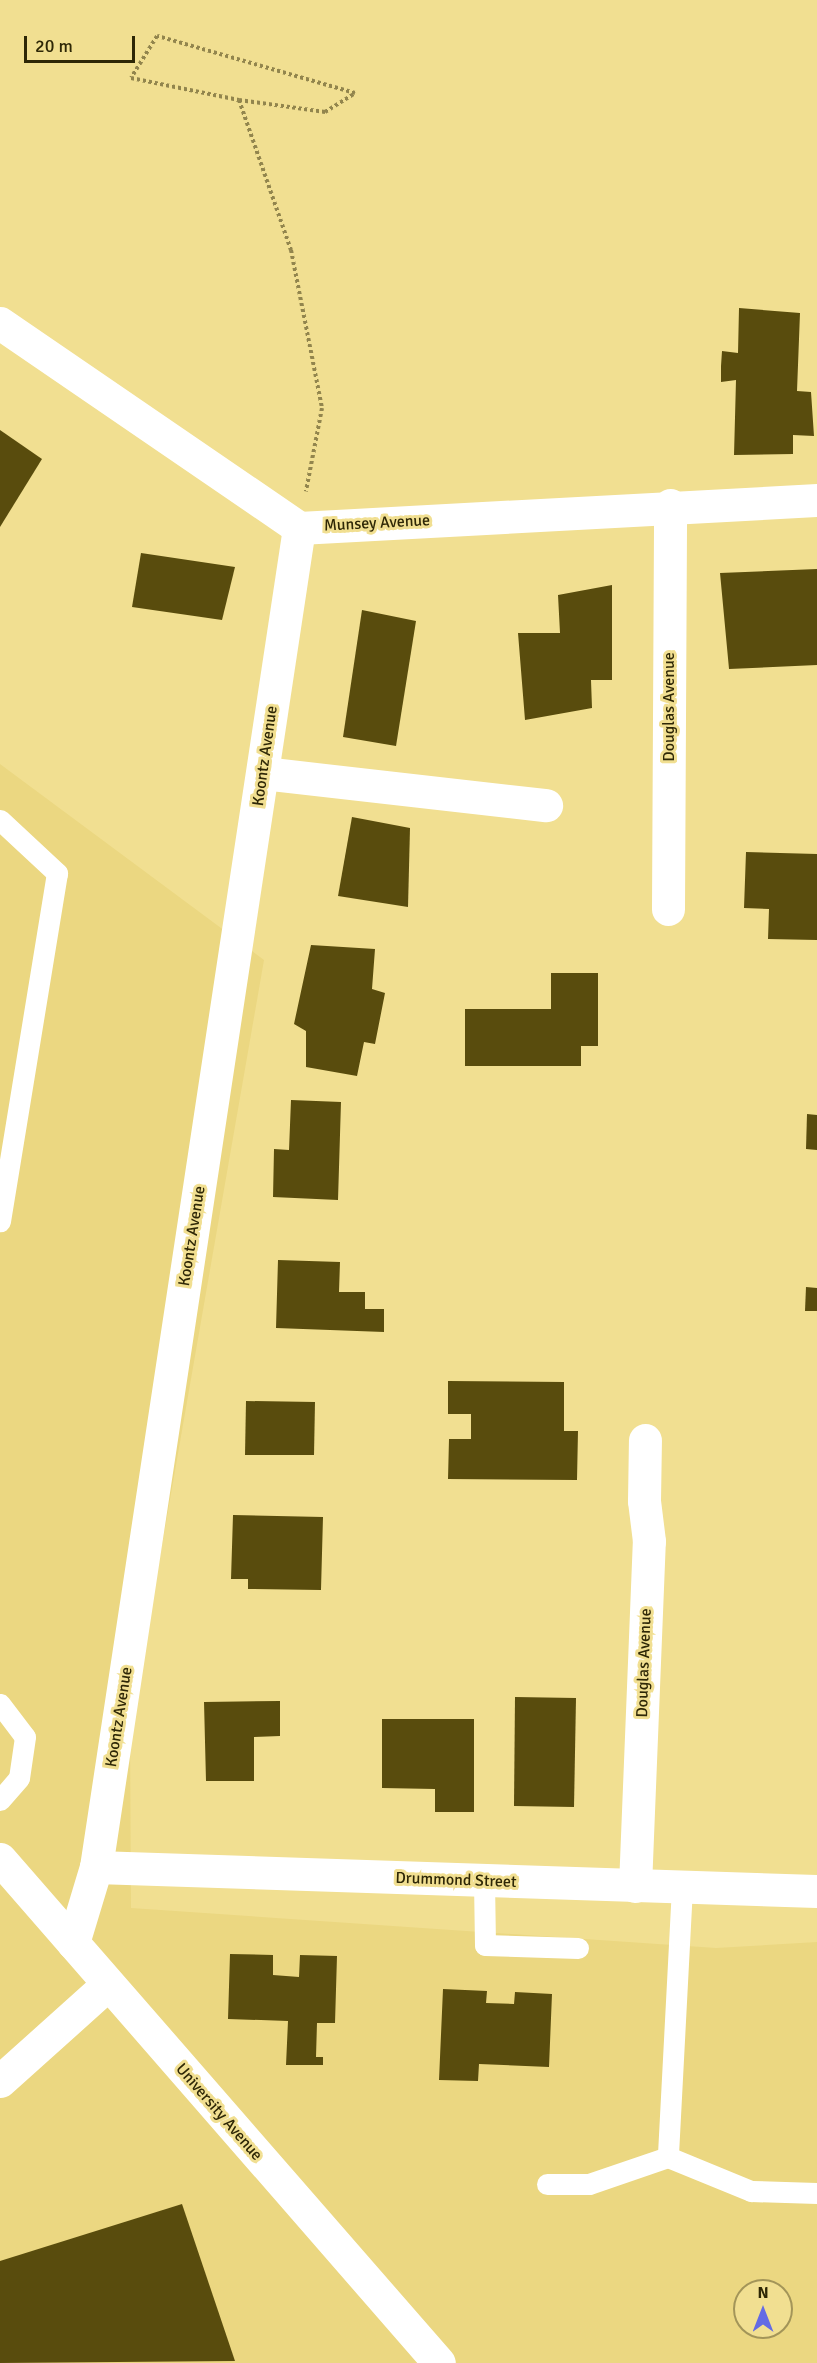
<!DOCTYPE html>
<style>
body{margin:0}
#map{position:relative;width:817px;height:2363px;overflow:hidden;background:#f1df91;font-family:Signika,sans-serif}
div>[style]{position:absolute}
.built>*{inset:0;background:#ebd781}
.building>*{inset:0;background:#594c0d}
.path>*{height:4px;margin-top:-2px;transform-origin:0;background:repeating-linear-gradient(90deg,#92854d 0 3px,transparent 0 6px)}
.service>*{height:21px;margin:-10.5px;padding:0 10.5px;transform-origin:10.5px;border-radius:10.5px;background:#fff}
.minor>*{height:33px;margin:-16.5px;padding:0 16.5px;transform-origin:16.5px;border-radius:16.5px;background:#fff}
.tertiary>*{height:33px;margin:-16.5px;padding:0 16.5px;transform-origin:16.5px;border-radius:16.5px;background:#fff}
span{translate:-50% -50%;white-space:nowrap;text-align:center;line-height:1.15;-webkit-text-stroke:6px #f1df91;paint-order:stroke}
.street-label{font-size:16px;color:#2e2706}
.north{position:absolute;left:733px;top:2279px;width:60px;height:60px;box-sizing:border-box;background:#f1df91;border:2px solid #a39559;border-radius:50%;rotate:0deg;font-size:16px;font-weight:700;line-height:24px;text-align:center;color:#2e2706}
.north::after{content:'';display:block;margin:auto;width:21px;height:27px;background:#646be4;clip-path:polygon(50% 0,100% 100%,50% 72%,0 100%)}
.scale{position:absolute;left:24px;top:36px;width:111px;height:27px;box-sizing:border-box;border:3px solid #2e2706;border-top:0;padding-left:8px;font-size:18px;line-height:21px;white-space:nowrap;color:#2e2706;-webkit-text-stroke:4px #f1df91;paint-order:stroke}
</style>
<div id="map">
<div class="built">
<div style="clip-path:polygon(evenodd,0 764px,264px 960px,130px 1729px,131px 1908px,716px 1948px,817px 1942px,817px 2363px,0 2363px,0 764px,745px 2291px,781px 2291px,781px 2327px,745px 2327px,745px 2291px)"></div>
</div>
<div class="building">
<div style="clip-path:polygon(739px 308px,800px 313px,797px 391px,811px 392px,814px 436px,793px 435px,793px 454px,734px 455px,736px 380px,721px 382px,721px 366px,722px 351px,738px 353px)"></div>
<div style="clip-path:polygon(0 430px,42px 459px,0 527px)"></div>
<div style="clip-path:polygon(141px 553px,235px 567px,222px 620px,132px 607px)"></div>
<div style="clip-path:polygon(817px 569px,817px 665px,729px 669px,720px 573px)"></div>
<div style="clip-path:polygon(612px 585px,612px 680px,591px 680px,592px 708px,525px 720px,518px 633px,560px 633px,558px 595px)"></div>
<div style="clip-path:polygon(362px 610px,416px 621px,396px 746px,343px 737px)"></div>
<div style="clip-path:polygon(352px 817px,410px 828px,408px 907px,338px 896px)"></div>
<div style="clip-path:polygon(746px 852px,817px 854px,817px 940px,768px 939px,769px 909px,744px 908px)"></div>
<div style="clip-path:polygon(311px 945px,375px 949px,372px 989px,385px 993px,375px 1044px,364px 1042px,357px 1076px,306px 1067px,306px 1031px,294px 1024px)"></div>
<div style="clip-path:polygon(551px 973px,598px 973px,598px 1046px,581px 1046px,581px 1066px,465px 1066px,465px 1009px,551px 1009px)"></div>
<div style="clip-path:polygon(291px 1100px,341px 1102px,338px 1200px,273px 1197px,274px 1149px,289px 1150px)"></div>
<div style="clip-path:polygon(807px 1114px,817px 1115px,817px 1150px,806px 1149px)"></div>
<div style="clip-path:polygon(278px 1260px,340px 1262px,339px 1292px,365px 1292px,365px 1309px,384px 1309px,384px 1332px,276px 1328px)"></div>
<div style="clip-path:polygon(806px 1287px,817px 1288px,817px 1311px,805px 1311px)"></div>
<div style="clip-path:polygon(448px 1381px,564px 1382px,564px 1431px,578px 1431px,577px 1480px,448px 1479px,449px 1439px,471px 1439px,471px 1414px,448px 1414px)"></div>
<div style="clip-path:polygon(246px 1401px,315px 1402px,314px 1455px,245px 1455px)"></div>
<div style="clip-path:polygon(233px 1515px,323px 1517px,321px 1590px,248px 1589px,248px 1579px,231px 1579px)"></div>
<div style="clip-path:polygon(515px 1697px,576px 1698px,574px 1807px,514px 1806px)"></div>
<div style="clip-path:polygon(280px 1701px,280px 1736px,254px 1737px,254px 1781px,206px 1781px,204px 1702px)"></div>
<div style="clip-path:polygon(382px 1719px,474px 1719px,474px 1812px,435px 1812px,435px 1789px,382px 1788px)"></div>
<div style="clip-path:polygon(230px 1954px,273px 1955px,273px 1975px,299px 1977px,300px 1955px,337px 1956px,335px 2023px,317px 2023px,316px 2057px,323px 2057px,323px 2065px,286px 2065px,288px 2021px,228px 2019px)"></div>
<div style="clip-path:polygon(443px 1989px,487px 1991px,486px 2003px,514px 2004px,515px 1992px,552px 1994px,549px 2067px,479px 2064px,478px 2081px,439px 2080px)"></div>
<div style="clip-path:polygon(182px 2204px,235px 2361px,0 2363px,0 2261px)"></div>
</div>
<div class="path">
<div style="left:239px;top:100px;width:87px;rotate:7.9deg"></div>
<div style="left:325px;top:112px;width:36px;rotate:-32deg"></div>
<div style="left:355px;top:93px;width:206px;rotate:-163.9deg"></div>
<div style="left:157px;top:36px;width:49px;rotate:121.8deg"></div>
<div style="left:131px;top:78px;width:110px;rotate:11.5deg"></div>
<div style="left:239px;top:100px;width:159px;rotate:70.9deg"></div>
<div style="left:291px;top:250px;width:161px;rotate:78.9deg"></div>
<div style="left:322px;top:408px;width:85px;rotate:100.9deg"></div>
</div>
<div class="service">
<div style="left:0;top:820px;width:78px;rotate:42.9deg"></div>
<div style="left:57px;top:873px;width:353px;rotate:99.3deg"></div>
<div style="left:0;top:1704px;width:41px;rotate:52.9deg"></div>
<div style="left:25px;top:1737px;width:41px;rotate:98.3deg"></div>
<div style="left:19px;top:1778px;width:29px;rotate:131deg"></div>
<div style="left:484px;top:1881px;width:64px;rotate:89.1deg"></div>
<div style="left:485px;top:1945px;width:93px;rotate:1.8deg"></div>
<div style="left:682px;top:1887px;width:270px;rotate:93deg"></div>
<div style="left:668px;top:2157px;width:90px;rotate:22.3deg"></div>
<div style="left:751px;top:2191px;width:66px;rotate:1.7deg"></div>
<div style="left:547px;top:2184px;width:42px"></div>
<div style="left:589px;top:2184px;width:83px;rotate:-18.9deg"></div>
</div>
<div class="minor">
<div style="left:0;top:323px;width:363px;rotate:34.4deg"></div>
<div style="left:299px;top:528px;width:519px;rotate:-3.09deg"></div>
<div style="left:263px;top:773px;width:285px;rotate:6.5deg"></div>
<div style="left:668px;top:909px;width:404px;rotate:-89.7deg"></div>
<div style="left:96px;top:1867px;width:721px;rotate:1.91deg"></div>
<div style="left:635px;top:1886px;width:345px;rotate:-87.7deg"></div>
<div style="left:649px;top:1541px;width:40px;rotate:-97.1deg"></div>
<div style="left:644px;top:1501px;width:61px;rotate:-89.1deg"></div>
<div style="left:73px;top:1943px;width:79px;rotate:-73.2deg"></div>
<div style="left:96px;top:1867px;width:1354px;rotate:-81.38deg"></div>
<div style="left:0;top:2081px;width:144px;rotate:-41.9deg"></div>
</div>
<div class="tertiary">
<div style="left:0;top:1859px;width:668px;rotate:48.94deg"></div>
</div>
<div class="street-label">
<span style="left:377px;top:523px;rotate:-3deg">Munsey Avenue</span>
<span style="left:669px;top:707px;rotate:-90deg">Douglas Avenue</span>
<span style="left:265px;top:756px;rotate:-82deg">Koontz Avenue</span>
<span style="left:192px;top:1236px;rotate:-81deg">Koontz Avenue</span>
<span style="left:644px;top:1663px;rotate:-88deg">Douglas Avenue</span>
<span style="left:119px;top:1717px;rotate:-81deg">Koontz Avenue</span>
<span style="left:456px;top:1880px;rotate:2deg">Drummond Street</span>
<span style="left:219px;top:2112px;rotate:49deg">University Avenue</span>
</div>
<div class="north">N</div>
<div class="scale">20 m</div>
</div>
